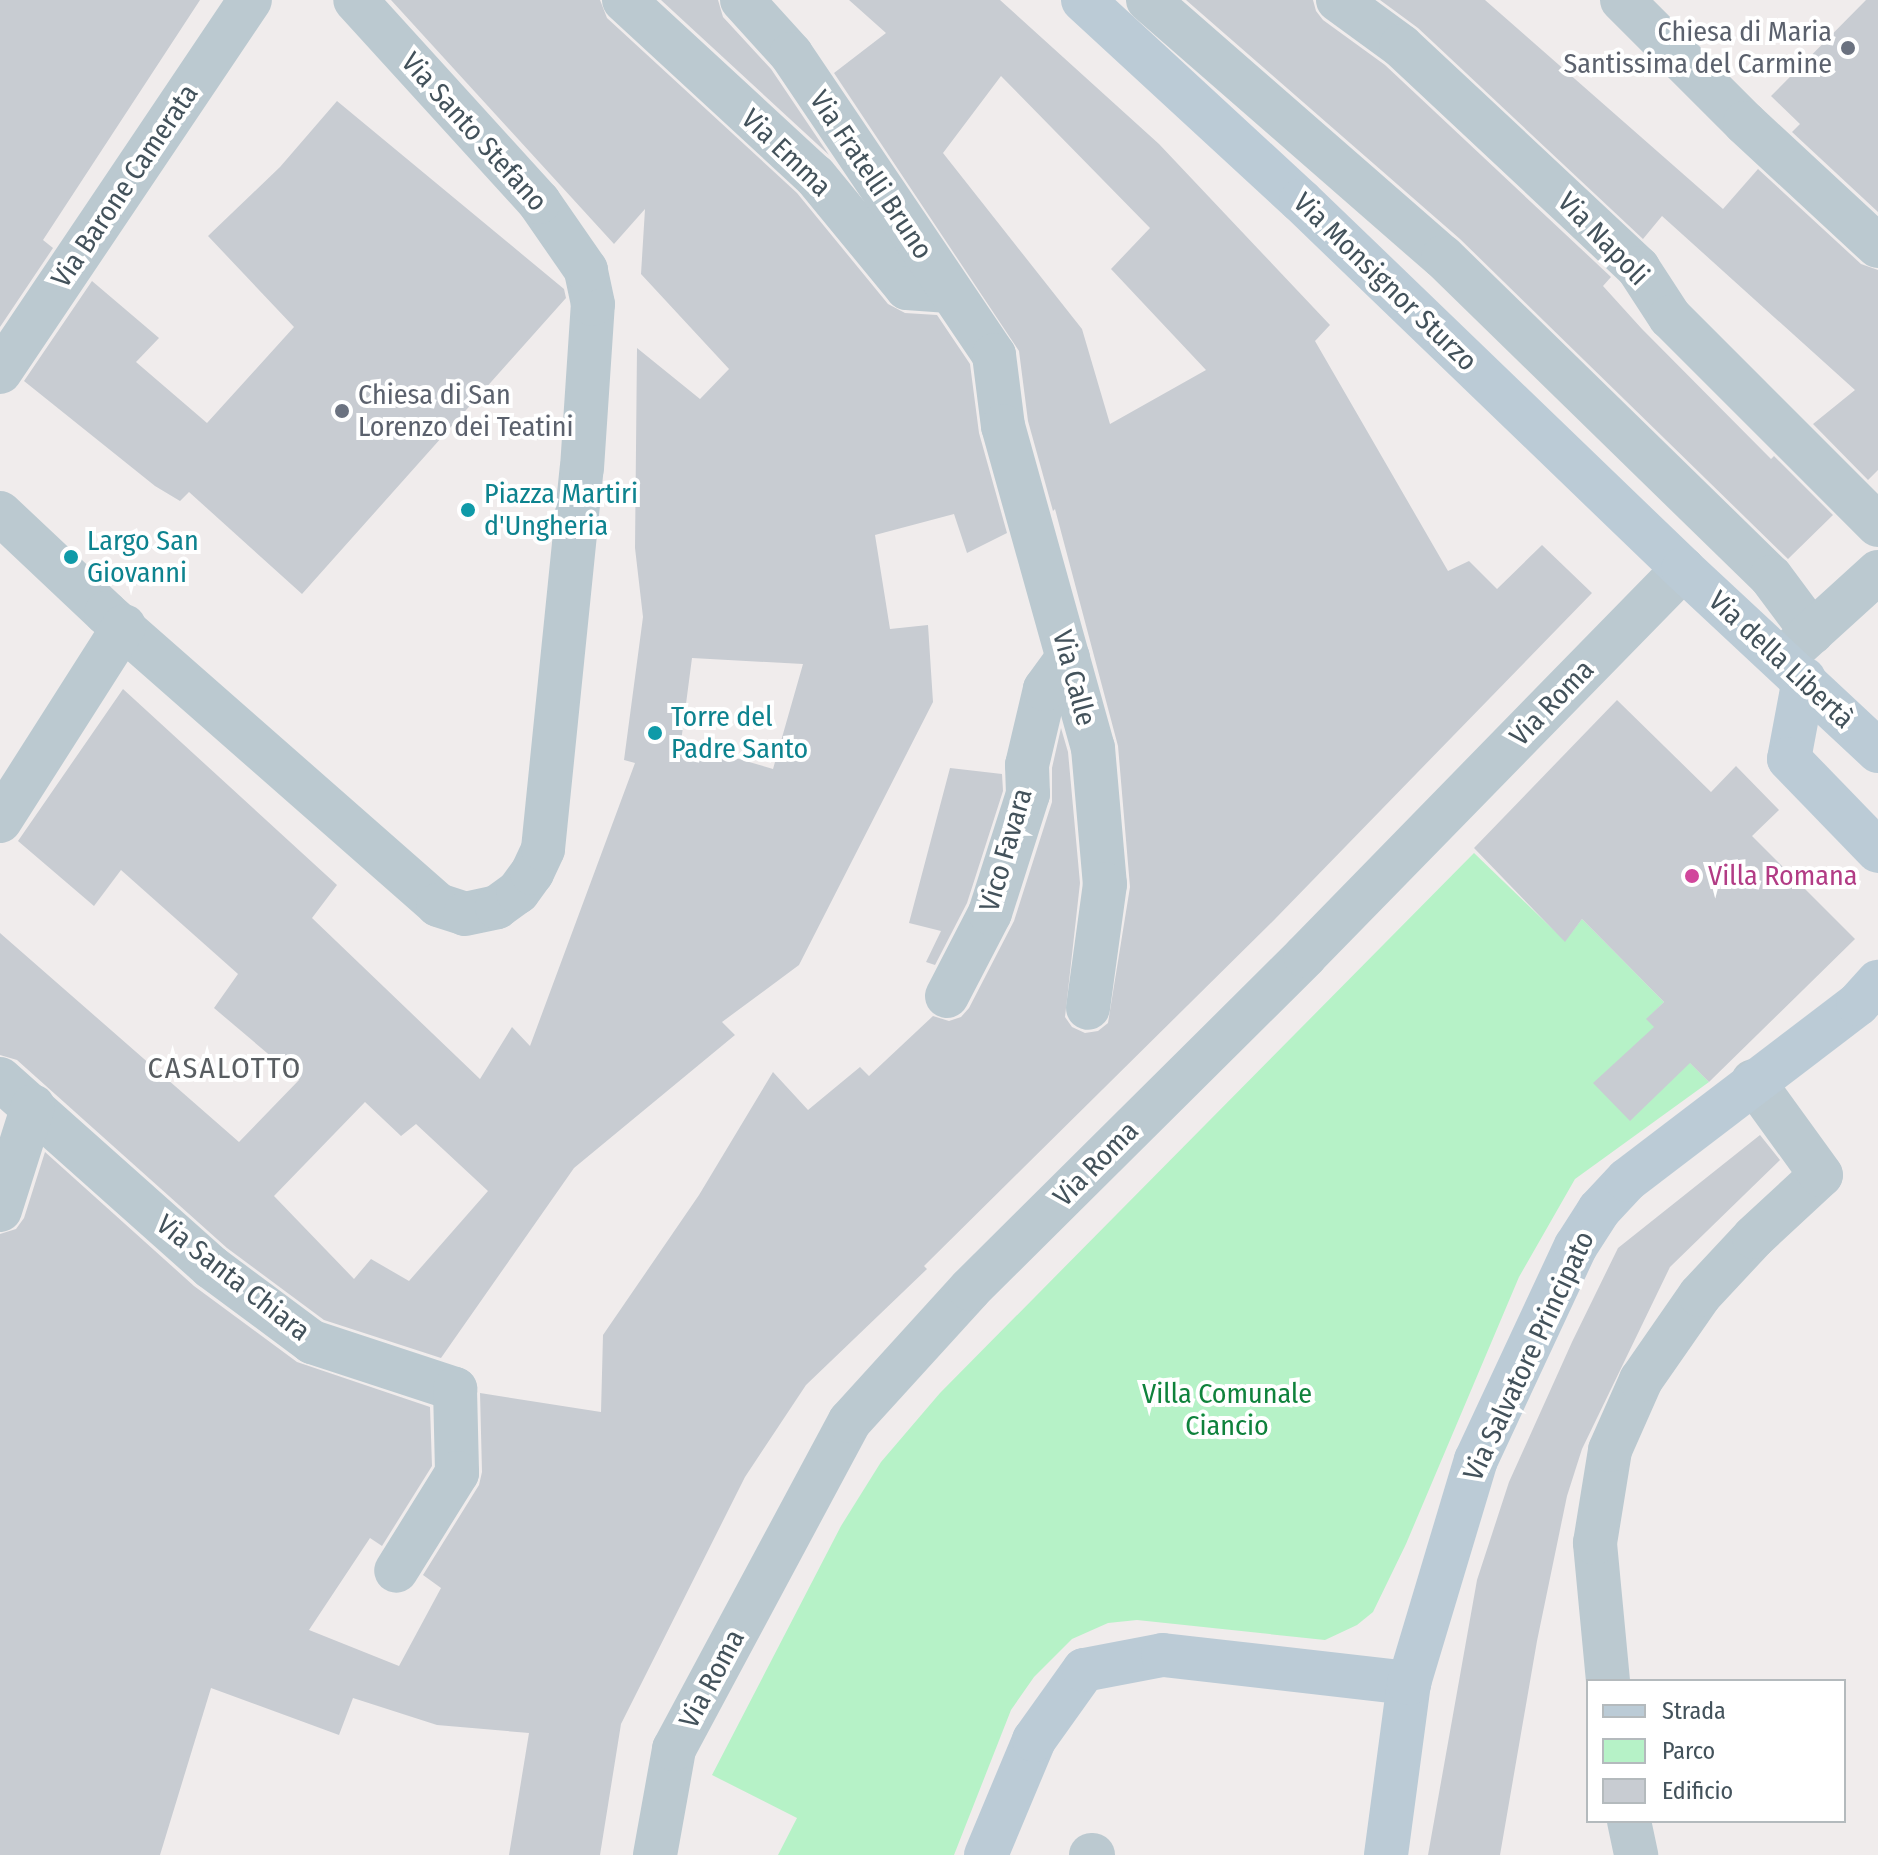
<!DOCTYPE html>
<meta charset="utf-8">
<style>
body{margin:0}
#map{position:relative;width:1878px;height:1855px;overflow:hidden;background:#f0ecec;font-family:"Fira Sans Condensed",sans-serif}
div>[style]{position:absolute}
.green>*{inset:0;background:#b6f2c7}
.building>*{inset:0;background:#c8ccd2}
.minor>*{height:44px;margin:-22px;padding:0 22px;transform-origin:22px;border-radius:22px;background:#bbc9d0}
.secondary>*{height:44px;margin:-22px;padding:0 22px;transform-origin:22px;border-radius:22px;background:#bbcbd6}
.dots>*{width:22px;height:22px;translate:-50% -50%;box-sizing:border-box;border:4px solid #fff;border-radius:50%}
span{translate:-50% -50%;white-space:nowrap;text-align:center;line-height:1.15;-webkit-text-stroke:8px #fff;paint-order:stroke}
.worship-label{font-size:28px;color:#5b616d}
.right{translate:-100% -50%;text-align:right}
.left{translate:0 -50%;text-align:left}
.street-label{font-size:28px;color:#43525b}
.culture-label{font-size:28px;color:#0d838f}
.hotel-label{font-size:28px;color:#b23c85}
.park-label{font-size:28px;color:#0f823c}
.neighbourhood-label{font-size:30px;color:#595e62;letter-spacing:2px}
.legend{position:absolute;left:1586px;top:1679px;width:260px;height:144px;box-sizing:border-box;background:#fff;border:2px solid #b4babd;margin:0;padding:10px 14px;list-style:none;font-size:24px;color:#43525b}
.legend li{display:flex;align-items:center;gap:16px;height:40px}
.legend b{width:40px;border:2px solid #b4babd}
</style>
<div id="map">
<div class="green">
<div style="clip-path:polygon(1474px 853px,1565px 941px,1582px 919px,1664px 1002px,1647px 1019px,1709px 1082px,1575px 1179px,1519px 1277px,1406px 1544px,1373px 1612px,1357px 1625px,1325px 1640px,1137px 1620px,1108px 1623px,1072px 1639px,1034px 1677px,1011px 1710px,954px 1855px,778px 1855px,797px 1818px,712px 1775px,841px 1526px,881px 1462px,940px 1393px)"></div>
</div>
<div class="building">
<div style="clip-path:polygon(0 0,200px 0,43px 240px,53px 248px,0 327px)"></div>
<div style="clip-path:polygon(evenodd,391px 0,600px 0,607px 18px,797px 193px,888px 304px,905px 313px,937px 315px,970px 364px,979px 433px,1007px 533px,967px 553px,954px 514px,875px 535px,890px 629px,928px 625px,933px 702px,799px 965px,722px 1022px,735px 1035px,574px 1168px,441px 1358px,324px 1320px,227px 1248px,17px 1060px,0 1055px,0 933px,239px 1142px,299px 1080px,214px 1008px,238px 974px,121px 870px,94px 906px,18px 841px,123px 689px,337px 885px,312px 918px,480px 1079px,512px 1027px,530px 1046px,635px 763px,624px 760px,643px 617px,635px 548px,637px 348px,700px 399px,729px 369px,641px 274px,645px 209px,614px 244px,391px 0,692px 658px,803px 664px,773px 769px,681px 742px,692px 658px,391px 0,365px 1102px,401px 1136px,416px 1124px,488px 1191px,409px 1281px,371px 1259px,354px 1279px,274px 1196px,365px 1102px)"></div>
<div style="clip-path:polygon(661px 0,718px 0,723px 17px,771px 69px,829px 155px)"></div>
<div style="clip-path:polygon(evenodd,849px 0,1000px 0,1159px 144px,1330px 325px,1315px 341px,1448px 571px,1469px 561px,1497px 589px,1542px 545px,1592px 593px,1276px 918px,924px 1266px,927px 1269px,806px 1385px,745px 1477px,621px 1724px,600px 1855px,509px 1855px,529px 1733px,437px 1725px,353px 1698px,339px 1735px,211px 1688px,160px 1855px,0 1855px,0 1234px,16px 1229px,24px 1218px,45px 1152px,194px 1286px,297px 1362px,430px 1407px,432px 1466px,382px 1546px,370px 1538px,309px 1630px,399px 1666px,441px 1588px,423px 1575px,479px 1485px,482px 1472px,480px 1393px,601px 1412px,603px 1335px,699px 1195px,773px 1072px,808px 1110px,860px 1067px,869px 1076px,933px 1016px,949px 1021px,961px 1017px,969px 1008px,1014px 921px,1052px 802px,1052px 768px,1061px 728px,1068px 752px,1080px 883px,1065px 1017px,1072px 1027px,1085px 1033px,1098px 1031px,1108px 1023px,1130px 887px,1118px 746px,1055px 509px,1053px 511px,1028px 421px,1019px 351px,834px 73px,886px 33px,849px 0,1001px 76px,1150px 228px,1111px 269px,1206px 370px,1110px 424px,1082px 329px,943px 153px,1001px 76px)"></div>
<div style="clip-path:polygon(1186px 0,1313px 0,1316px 11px,1323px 20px,1385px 65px,1611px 277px,1603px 286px,1642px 329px,1771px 459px,1774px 456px,1833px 515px,1788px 559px,1460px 239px)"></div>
<div style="clip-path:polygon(1380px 0,1485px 0,1723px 209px,1758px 169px,1861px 264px,1878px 270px,1878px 470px,1868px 480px,1813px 424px,1855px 390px,1662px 216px,1643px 239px,1418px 28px)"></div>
<div style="clip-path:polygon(1866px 0,1878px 0,1878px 212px,1792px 132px,1800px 124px,1771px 96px)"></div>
<div style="clip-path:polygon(337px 101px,564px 289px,566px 298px,302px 594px,189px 492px,180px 501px,155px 486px,24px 381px,92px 281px,159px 338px,136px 362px,207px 423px,294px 327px,208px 236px,280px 167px)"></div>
<div style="clip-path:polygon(1617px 700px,1711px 792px,1736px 766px,1779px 810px,1752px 836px,1855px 939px,1709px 1082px,1690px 1063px,1630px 1121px,1593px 1083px,1654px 1027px,1646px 1019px,1664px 1002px,1582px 919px,1565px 942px,1474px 848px)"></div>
<div style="clip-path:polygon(950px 768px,1002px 774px,1003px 791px,967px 903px,935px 965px,926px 962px,941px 931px,909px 923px)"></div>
<div style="clip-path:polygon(1760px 1135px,1780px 1160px,1670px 1267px,1582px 1449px,1567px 1496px,1537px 1641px,1500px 1855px,1428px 1855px,1477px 1580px,1509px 1482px,1572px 1342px,1618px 1248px)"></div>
</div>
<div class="minor">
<div style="left:624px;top:0;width:260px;rotate:42.7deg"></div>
<div style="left:815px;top:176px;width:145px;rotate:50.6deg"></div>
<div style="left:907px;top:288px;width:42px;rotate:4.1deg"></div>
<div style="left:742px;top:0;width:73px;rotate:47.8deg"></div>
<div style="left:791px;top:54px;width:363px;rotate:56deg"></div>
<div style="left:994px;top:355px;width:72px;rotate:82.8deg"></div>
<div style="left:1003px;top:426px;width:334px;rotate:74.4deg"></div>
<div style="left:1093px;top:748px;width:137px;rotate:85deg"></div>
<div style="left:1105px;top:884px;width:125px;rotate:97.8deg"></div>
<div style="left:1148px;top:0;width:391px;rotate:41.1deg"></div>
<div style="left:1443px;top:257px;width:458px;rotate:44.3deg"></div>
<div style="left:1771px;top:577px;width:69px;rotate:53.3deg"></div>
<div style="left:1338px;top:0;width:78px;rotate:36.1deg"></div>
<div style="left:1401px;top:46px;width:325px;rotate:43.1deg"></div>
<div style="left:1638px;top:268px;width:59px;rotate:56.9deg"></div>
<div style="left:1670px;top:317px;width:294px;rotate:45deg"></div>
<div style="left:1622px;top:0;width:174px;rotate:45deg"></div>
<div style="left:1745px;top:123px;width:181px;rotate:42.8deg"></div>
<div style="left:0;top:372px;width:448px;rotate:-56.1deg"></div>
<div style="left:0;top:513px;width:146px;rotate:43.3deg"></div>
<div style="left:106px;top:613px;width:442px;rotate:41.3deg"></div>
<div style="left:438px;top:905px;width:28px;rotate:18deg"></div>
<div style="left:465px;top:914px;width:33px;rotate:-12deg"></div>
<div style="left:497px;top:907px;width:26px;rotate:-36deg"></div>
<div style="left:518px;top:892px;width:24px;rotate:-54deg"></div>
<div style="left:532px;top:873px;width:26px;rotate:-65deg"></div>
<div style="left:543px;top:849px;width:383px;rotate:-84.2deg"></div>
<div style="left:582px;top:468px;width:164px;rotate:-86.2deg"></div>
<div style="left:593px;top:304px;width:35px;rotate:-102deg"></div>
<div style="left:586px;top:270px;width:83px;rotate:-124.7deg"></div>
<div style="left:539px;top:202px;width:273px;rotate:-132.3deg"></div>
<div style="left:1790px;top:652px;width:119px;rotate:-42.3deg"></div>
<div style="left:0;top:821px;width:231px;rotate:-57.5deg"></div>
<div style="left:947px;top:996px;width:93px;rotate:-62.6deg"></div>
<div style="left:990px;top:913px;width:125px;rotate:-72.3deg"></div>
<div style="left:1028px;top:794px;width:29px;rotate:-92deg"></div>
<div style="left:1027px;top:765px;width:78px;rotate:-76.7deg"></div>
<div style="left:1045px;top:689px;width:39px;rotate:-54deg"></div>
<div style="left:0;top:1079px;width:283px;rotate:41.7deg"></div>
<div style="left:211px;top:1267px;width:126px;rotate:36.6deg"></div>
<div style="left:312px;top:1342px;width:151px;rotate:18.2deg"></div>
<div style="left:455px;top:1389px;width:84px;rotate:88.6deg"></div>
<div style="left:457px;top:1473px;width:115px;rotate:121.9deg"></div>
<div style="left:0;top:1210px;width:109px;rotate:-72.4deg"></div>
<div style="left:1608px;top:1681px;width:139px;rotate:-95.4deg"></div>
<div style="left:1595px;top:1543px;width:94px;rotate:-80.8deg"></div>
<div style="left:1610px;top:1450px;width:77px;rotate:-66.1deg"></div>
<div style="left:1641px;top:1380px;width:103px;rotate:-55.2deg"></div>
<div style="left:1700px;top:1295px;width:79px;rotate:-47deg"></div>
<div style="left:1754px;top:1237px;width:91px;rotate:-42.8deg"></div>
<div style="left:1821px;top:1175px;width:116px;rotate:-125.9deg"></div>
<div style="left:1629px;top:1821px;width:35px;rotate:78deg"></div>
<div style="left:655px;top:1855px;width:108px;rotate:-79.8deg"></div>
<div style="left:674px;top:1749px;width:372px;rotate:-61.8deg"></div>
<div style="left:850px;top:1421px;width:178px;rotate:-47.7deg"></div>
<div style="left:970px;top:1289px;width:472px;rotate:-44.8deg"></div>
<div style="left:1305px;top:956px;width:541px;rotate:-45.67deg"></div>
<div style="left:1091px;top:1855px;width:2px"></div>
</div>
<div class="secondary">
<div style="left:1083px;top:0;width:297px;rotate:42.7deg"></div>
<div style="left:1301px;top:201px;width:530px;rotate:43.93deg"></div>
<div style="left:1683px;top:569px;width:267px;rotate:43deg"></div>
<div style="left:1804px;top:679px;width:81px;rotate:100.6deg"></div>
<div style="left:1789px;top:759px;width:128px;rotate:45.9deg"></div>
<div style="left:986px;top:1855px;width:125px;rotate:-67.3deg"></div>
<div style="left:1034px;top:1740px;width:86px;rotate:-54.5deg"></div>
<div style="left:1084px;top:1670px;width:80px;rotate:-10.8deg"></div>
<div style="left:1163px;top:1655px;width:248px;rotate:6.5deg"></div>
<div style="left:1386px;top:1855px;width:174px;rotate:-82.4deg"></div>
<div style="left:1409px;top:1683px;width:233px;rotate:-73.3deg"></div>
<div style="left:1476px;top:1460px;width:236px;rotate:-65deg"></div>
<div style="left:1576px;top:1246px;width:43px;rotate:-57.4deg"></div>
<div style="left:1599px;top:1210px;width:41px;rotate:-47deg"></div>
<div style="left:1627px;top:1180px;width:290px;rotate:-37.3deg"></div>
<div style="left:1858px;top:1004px;width:30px;rotate:-48deg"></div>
</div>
<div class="dots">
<div style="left:1848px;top:48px;background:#6b7280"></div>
<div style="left:342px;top:411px;background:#6b7280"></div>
<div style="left:468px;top:510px;background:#0f9aa8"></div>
<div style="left:71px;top:557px;background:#0f9aa8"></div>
<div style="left:655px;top:733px;background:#0f9aa8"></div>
<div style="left:1692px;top:876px;background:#d1479c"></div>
</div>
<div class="worship-label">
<span class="right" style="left:1832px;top:48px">Chiesa di Maria<br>Santissima del Carmine</span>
<span class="left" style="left:358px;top:411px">Chiesa di San<br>Lorenzo dei Teatini</span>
</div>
<div class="street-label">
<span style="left:474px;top:132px;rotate:48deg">Via Santo Stefano</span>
<span style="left:786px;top:153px;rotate:44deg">Via Emma</span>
<span style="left:871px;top:175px;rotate:56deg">Via Fratelli Bruno</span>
<span style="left:125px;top:186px;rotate:-56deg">Via Barone Camerata</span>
<span style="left:1603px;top:239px;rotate:46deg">Via Napoli</span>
<span style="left:1385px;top:282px;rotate:44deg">Via Monsignor Sturzo</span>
<span style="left:1781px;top:660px;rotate:43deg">Via della Libertà</span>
<span style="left:1074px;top:678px;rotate:75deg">Via Calle</span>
<span style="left:1552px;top:703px;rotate:-46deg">Via Roma</span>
<span style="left:1006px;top:850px;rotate:-74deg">Vico Favara</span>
<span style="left:1096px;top:1164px;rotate:-45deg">Via Roma</span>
<span style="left:233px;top:1278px;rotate:38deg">Via Santa Chiara</span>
<span style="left:1529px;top:1356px;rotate:-65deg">Via Salvatore Principato</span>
<span style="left:712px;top:1679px;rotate:-62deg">Via Roma</span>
</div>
<div class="culture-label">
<span class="left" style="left:484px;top:510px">Piazza Martiri<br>d'Ungheria</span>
<span class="left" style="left:87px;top:557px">Largo San<br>Giovanni</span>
<span class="left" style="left:671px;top:733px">Torre del<br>Padre Santo</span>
</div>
<div class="hotel-label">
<span class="left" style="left:1708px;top:876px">Villa Romana</span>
</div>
<div class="park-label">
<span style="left:1227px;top:1410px">Villa Comunale<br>Ciancio</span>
</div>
<div class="neighbourhood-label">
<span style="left:225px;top:1068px">CASALOTTO</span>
</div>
<ul class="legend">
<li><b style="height:10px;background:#bbcbd6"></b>Strada</li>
<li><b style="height:22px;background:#b6f2c7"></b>Parco</li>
<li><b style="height:22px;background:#c8ccd2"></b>Edificio</li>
</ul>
</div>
